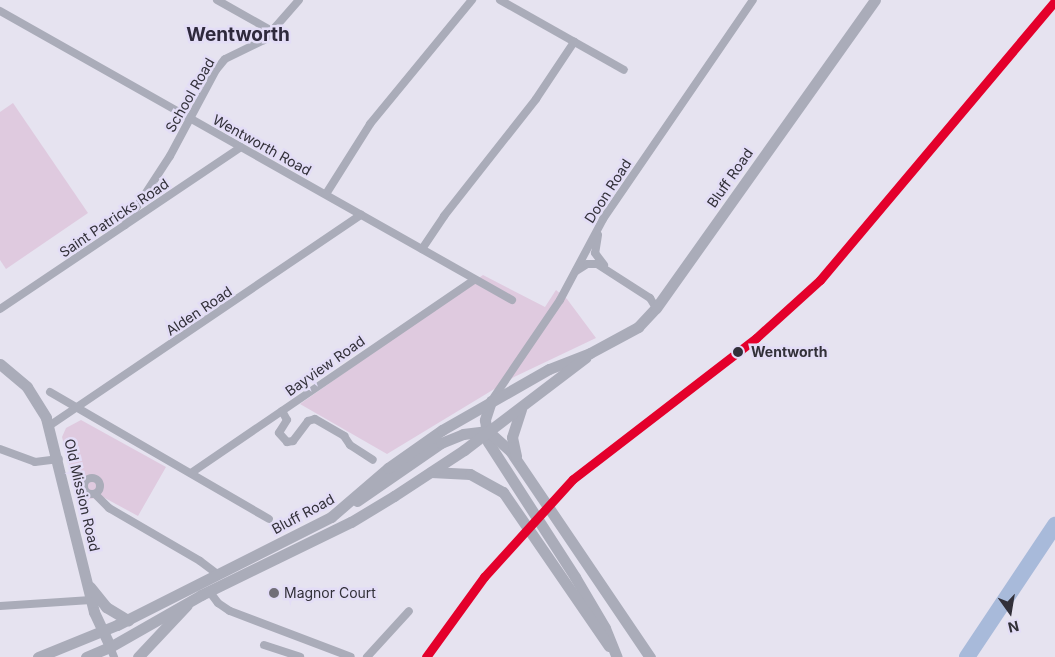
<!DOCTYPE html>
<style>
body{margin:0}
#map{position:relative;width:1055px;height:657px;overflow:hidden;background:#e6e3f0;font-family:Inter,sans-serif}
div>[style]{position:absolute}
.green>*{inset:0;background:#dfcadf}
.river>*{height:16px;margin:-8px;padding:0 8px;transform-origin:8px;border-radius:8px;background:#a8bada}
.street>*{height:8px;margin:-4px;padding:0 4px;transform-origin:4px;border-radius:4px;background:#aaacb9}
.street>.ring{margin:-4px;padding:0;box-sizing:content-box;background:none;border:8px solid #aaacb9;border-radius:50%}
.secondary>*{height:11px;margin:-5.5px;padding:0 5.5px;transform-origin:5.5px;border-radius:5.5px;background:#aaacb9}
.rail-1>*{height:9px;margin:-4.5px;padding:0 4.5px;transform-origin:4.5px;border-radius:4.5px;background:#e4002b}
.dots>*{width:14px;height:14px;translate:-50% -50%;box-sizing:border-box;border:2px solid #e3ddf6;border-radius:50%}
span{translate:-50% -50%;white-space:nowrap;text-align:center;line-height:1.15;-webkit-text-stroke:5px #e3ddf6;paint-order:stroke}
.street-label{font-size:14px;color:#323039}
.stop-label{font-size:14px;color:#323039;font-weight:700}
.left{translate:0 -50%;text-align:left}
.poi-label{font-size:14px;color:#323039}
.district-label{font-size:19px;color:#2e293c;font-weight:700}
.north{position:absolute;left:985px;top:587px;width:50px;height:50px;-webkit-text-stroke:4px #e3ddf6;paint-order:stroke;rotate:167deg;font-size:14px;font-weight:700;line-height:20px;text-align:center;color:#323039}
.north::after{content:'';display:block;margin:auto;width:18px;height:22px;background:#323039;clip-path:polygon(50% 0,100% 100%,50% 72%,0 100%)}
</style>
<div id="map">
<div class="green">
<div style="clip-path:polygon(13px 103px,88px 213px,6px 269px,0 260px,0 112px)"></div>
<div style="clip-path:polygon(483px 275px,545px 307px,556px 290px,567px 299px,596px 338px,514px 377px,387px 454px,300px 404px)"></div>
<div style="clip-path:polygon(81px 420px,166px 467px,138px 516px,103px 497px,89px 499px,82px 514px,62px 437px,66px 428px)"></div>
</div>
<div class="river">
<div style="left:967px;top:657px;width:159px;rotate:-56.3deg"></div>
</div>
<div class="street">
<div style="left:217px;top:0;width:63px;rotate:29.4deg"></div>
<div style="left:500px;top:0;width:142px;rotate:29.4deg"></div>
<div style="left:0;top:11px;width:588px;rotate:29.44deg"></div>
<div style="left:326px;top:194px;width:83px;rotate:-57.8deg"></div>
<div style="left:370px;top:124px;width:161px;rotate:-50.6deg"></div>
<div style="left:125px;top:225px;width:82px;rotate:-56.9deg"></div>
<div style="left:170px;top:156px;width:98px;rotate:-61.9deg"></div>
<div style="left:216px;top:70px;width:14px;rotate:-51deg"></div>
<div style="left:225px;top:59px;width:43px;rotate:-26deg"></div>
<div style="left:264px;top:40px;width:53px;rotate:-48.8deg"></div>
<div style="left:598px;top:235px;width:18px;rotate:99deg"></div>
<div style="left:595px;top:253px;width:15px;rotate:53deg"></div>
<div style="left:422px;top:249px;width:40px;rotate:-56deg"></div>
<div style="left:444px;top:216px;width:149px;rotate:-51.8deg"></div>
<div style="left:536px;top:99px;width:69px;rotate:-56.3deg"></div>
<div style="left:576px;top:271px;width:13px;rotate:-32deg"></div>
<div style="left:587px;top:264px;width:10px"></div>
<div style="left:597px;top:264px;width:63px;rotate:32.7deg"></div>
<div style="left:650px;top:298px;width:12px;rotate:59deg"></div>
<div style="left:0;top:309px;width:290px;rotate:-33.9deg"></div>
<div style="left:50px;top:392px;width:253px;rotate:30.1deg"></div>
<div style="left:492px;top:400px;width:121px;rotate:-55.8deg"></div>
<div style="left:560px;top:300px;width:92px;rotate:-62deg"></div>
<div style="left:603px;top:219px;width:265px;rotate:-55.6deg"></div>
<div style="left:282px;top:411px;width:10px;rotate:61deg"></div>
<div style="left:287px;top:420px;width:15px;rotate:122deg"></div>
<div style="left:279px;top:433px;width:12px;rotate:48deg"></div>
<div style="left:287px;top:442px;width:6px;rotate:-9deg"></div>
<div style="left:293px;top:441px;width:25px;rotate:-53deg"></div>
<div style="left:308px;top:421px;width:7px;rotate:-16deg"></div>
<div style="left:315px;top:419px;width:34px;rotate:30deg"></div>
<div style="left:344px;top:436px;width:11px;rotate:56deg"></div>
<div style="left:350px;top:445px;width:27px;rotate:33deg"></div>
<div style="left:49px;top:426px;width:377px;rotate:-34.1deg"></div>
<div style="left:0;top:449px;width:37px;rotate:20deg"></div>
<div style="left:35px;top:462px;width:24px;rotate:-7deg"></div>
<div style="left:191px;top:473px;width:343px;rotate:-34.3deg"></div>
<div class="ring" style="left:84px;top:478px;width:8px;height:8px"></div>
<div style="left:95px;top:494px;width:20px;rotate:45deg"></div>
<div style="left:109px;top:508px;width:105px;rotate:30.2deg"></div>
<div style="left:200px;top:561px;width:21px;rotate:37deg"></div>
<div style="left:209px;top:591px;width:15px;rotate:53deg"></div>
<div style="left:218px;top:603px;width:14px;rotate:34deg"></div>
<div style="left:230px;top:611px;width:129px;rotate:20.8deg"></div>
<div style="left:0;top:606px;width:91px;rotate:-3.8deg"></div>
<div style="left:264px;top:645px;width:38px;rotate:18deg"></div>
<div style="left:110px;top:647px;width:11px;rotate:68deg"></div>
<div style="left:367px;top:657px;width:62px;rotate:-47.6deg"></div>
</div>
<div class="secondary">
<div style="left:0;top:364px;width:35px;rotate:40deg"></div>
<div style="left:27px;top:387px;width:36px;rotate:58deg"></div>
<div style="left:46px;top:418px;width:200px;rotate:76.1deg"></div>
<div style="left:94px;top:612px;width:38px;rotate:65deg"></div>
<div style="left:491px;top:401px;width:20px;rotate:108deg"></div>
<div style="left:485px;top:420px;width:22px;rotate:82deg"></div>
<div style="left:488px;top:442px;width:161px;rotate:57.2deg"></div>
<div style="left:575px;top:577px;width:59px;rotate:59.5deg"></div>
<div style="left:605px;top:628px;width:31px;rotate:68deg"></div>
<div style="left:488px;top:431px;width:31px;rotate:42deg"></div>
<div style="left:511px;top:452px;width:248px;rotate:55.9deg"></div>
<div style="left:516px;top:456px;width:19px;rotate:-102deg"></div>
<div style="left:512px;top:437px;width:29px;rotate:-72deg"></div>
<div style="left:431px;top:472px;width:39px;rotate:3deg"></div>
<div style="left:470px;top:474px;width:38px;rotate:29deg"></div>
<div style="left:503px;top:492px;width:187px;rotate:55.5deg"></div>
<div style="left:357px;top:501px;width:102px;rotate:-34.6deg"></div>
<div style="left:441px;top:443px;width:24px;rotate:-22deg"></div>
<div style="left:463px;top:434px;width:23px;rotate:-7deg"></div>
<div style="left:90px;top:587px;width:26px;rotate:51deg"></div>
<div style="left:106px;top:607px;width:26px;rotate:31deg"></div>
<div style="left:38px;top:657px;width:85px;rotate:-22.1deg"></div>
<div style="left:117px;top:625px;width:240px;rotate:-26.8deg"></div>
<div style="left:331px;top:517px;width:75px;rotate:-40.7deg"></div>
<div style="left:388px;top:468px;width:66px;rotate:-35.1deg"></div>
<div style="left:442px;top:430px;width:123px;rotate:-29.7deg"></div>
<div style="left:549px;top:369px;width:44px;rotate:-21.3deg"></div>
<div style="left:590px;top:353px;width:55px;rotate:-28.4deg"></div>
<div style="left:638px;top:327px;width:26px;rotate:-47deg"></div>
<div style="left:656px;top:308px;width:378px;rotate:-54.6deg"></div>
<div style="left:86px;top:657px;width:26px;rotate:-23deg"></div>
<div style="left:110px;top:647px;width:105px;rotate:-29.7deg"></div>
<div style="left:201px;top:595px;width:167px;rotate:-26deg"></div>
<div style="left:351px;top:522px;width:50px;rotate:-31.2deg"></div>
<div style="left:394px;top:496px;width:84px;rotate:-33.3deg"></div>
<div style="left:464px;top:450px;width:153px;rotate:-37.3deg"></div>
<div style="left:138px;top:657px;width:71px;rotate:-46.7deg"></div>
</div>
<div class="rail-1">
<div style="left:426px;top:657px;width:99px;rotate:-54.1deg"></div>
<div style="left:484px;top:577px;width:132px;rotate:-47.8deg"></div>
<div style="left:573px;top:479px;width:231px;rotate:-37.6deg"></div>
<div style="left:756px;top:338px;width:86px;rotate:-42.2deg"></div>
<div style="left:820px;top:280px;width:365px;rotate:-49.9deg"></div>
</div>
<div class="dots">
<div style="left:738px;top:352px;background:#323039"></div>
<div style="left:274px;top:593px;background:#716f79"></div>
</div>
<div class="street-label">
<span style="left:190px;top:95px;rotate:-60deg">School Road</span>
<span style="left:262px;top:145px;rotate:29deg">Wentworth Road</span>
<span style="left:730px;top:178px;rotate:-55deg">Bluff Road</span>
<span style="left:608px;top:191px;rotate:-57deg">Doon Road</span>
<span style="left:114px;top:218px;rotate:-34deg">Saint Patricks Road</span>
<span style="left:199px;top:311px;rotate:-34deg">Alden Road</span>
<span style="left:325px;top:366px;rotate:-35deg">Bayview Road</span>
<span style="left:82px;top:495px;rotate:77deg">Old Mission Road</span>
<span style="left:303px;top:514px;rotate:-28deg">Bluff Road</span>
</div>
<div class="stop-label">
<span class="left" style="left:751px;top:352px">Wentworth</span>
</div>
<div class="poi-label">
<span class="left" style="left:284px;top:593px">Magnor Court</span>
</div>
<div class="district-label">
<span style="left:238px;top:35px">Wentworth</span>
</div>
<div class="north">N</div>
</div>
